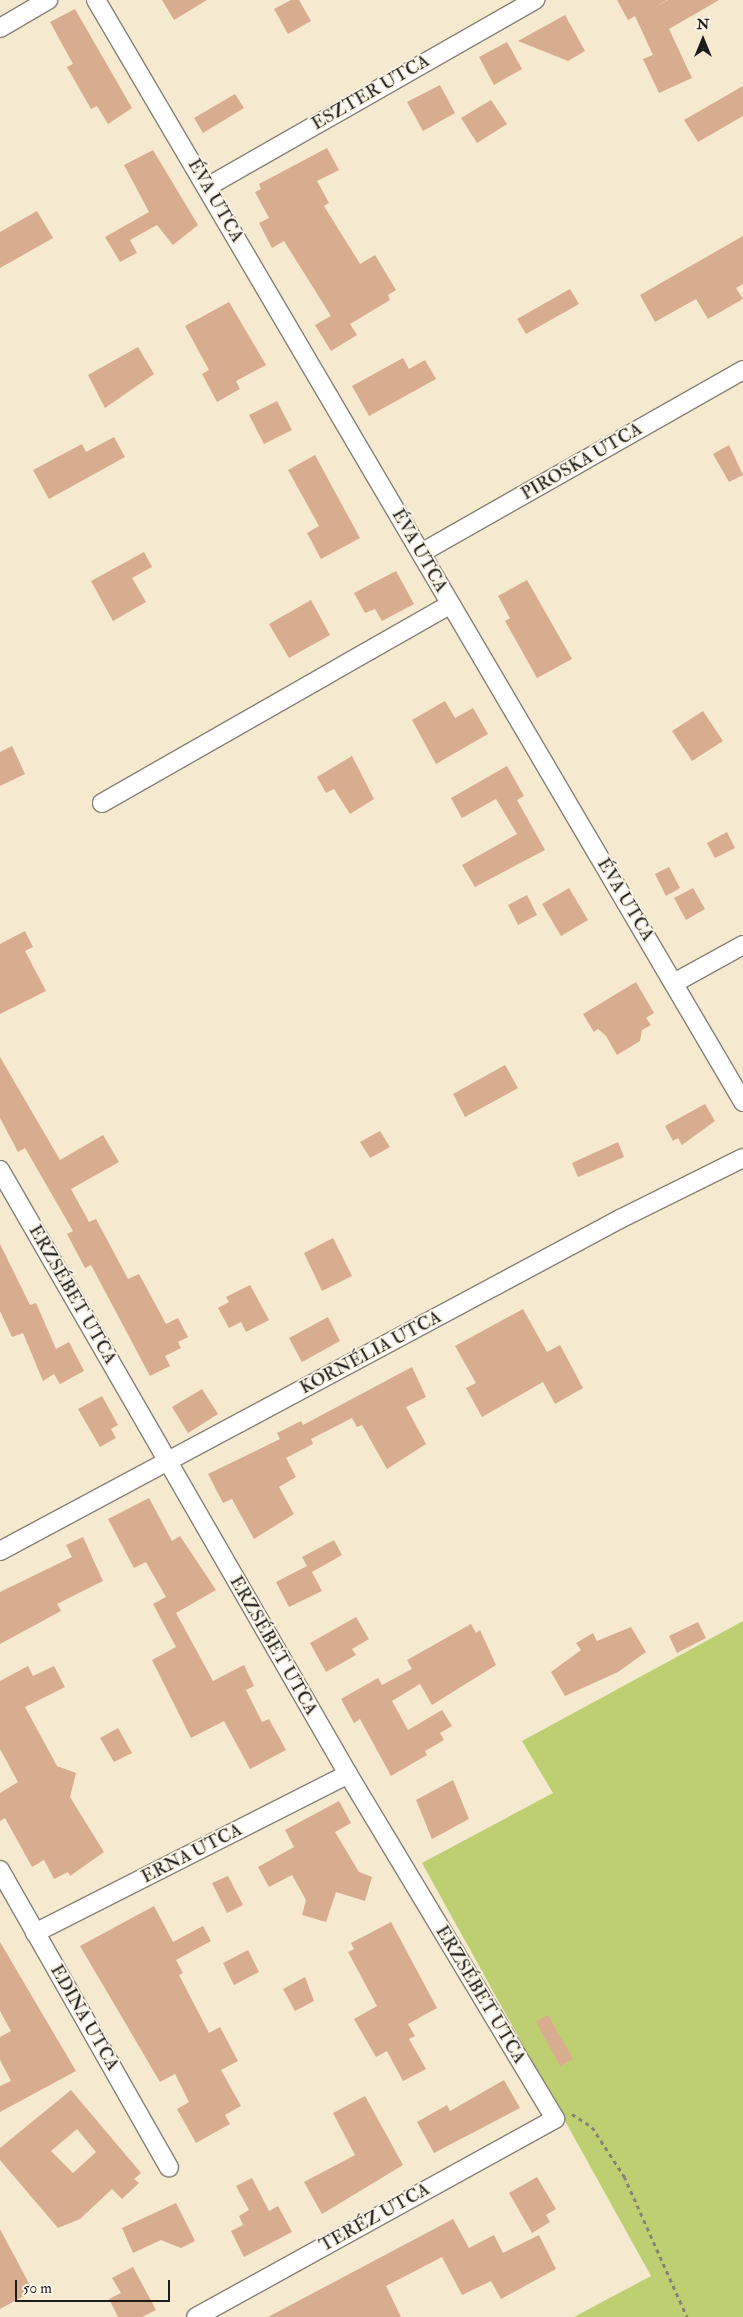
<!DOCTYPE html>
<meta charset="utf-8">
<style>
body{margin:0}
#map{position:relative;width:743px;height:2317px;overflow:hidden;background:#f5e9d0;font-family:"IM FELL Double Pica",serif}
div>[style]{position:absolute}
.green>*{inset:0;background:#becf72}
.building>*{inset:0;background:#d8ac8f}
.path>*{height:3px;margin-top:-1.5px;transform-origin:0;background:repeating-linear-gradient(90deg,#888276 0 4px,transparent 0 8px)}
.roads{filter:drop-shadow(1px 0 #888276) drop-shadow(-1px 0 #888276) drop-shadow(0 1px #888276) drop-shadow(0 -1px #888276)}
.street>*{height:18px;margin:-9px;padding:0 9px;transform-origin:9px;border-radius:9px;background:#fff}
span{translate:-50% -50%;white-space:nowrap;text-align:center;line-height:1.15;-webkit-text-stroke:4px #fcf5e5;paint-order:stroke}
.street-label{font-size:18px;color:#1c1c1c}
.north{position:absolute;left:678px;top:15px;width:50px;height:50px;-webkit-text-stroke:4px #fcf5e5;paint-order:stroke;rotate:0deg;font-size:14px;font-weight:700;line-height:20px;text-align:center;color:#1c1c1c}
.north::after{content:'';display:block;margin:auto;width:18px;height:22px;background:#1c1c1c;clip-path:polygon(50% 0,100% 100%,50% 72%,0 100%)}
.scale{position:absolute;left:15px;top:2280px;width:155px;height:22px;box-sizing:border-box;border:2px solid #1c1c1c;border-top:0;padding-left:6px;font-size:15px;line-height:18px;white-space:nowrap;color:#1c1c1c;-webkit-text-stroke:4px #fcf5e5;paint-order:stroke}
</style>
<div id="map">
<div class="green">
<div style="clip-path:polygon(743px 1621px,743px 2317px,574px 2317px,651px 2276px,422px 1863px,553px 1793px,522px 1741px)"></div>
</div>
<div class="building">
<div style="clip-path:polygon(162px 0,207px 0,174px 20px)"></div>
<div style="clip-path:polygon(291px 0,299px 0,311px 21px,288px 34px,274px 9px)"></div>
<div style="clip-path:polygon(617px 0,667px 0,655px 7px,668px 0,719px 0,669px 29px,692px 78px,659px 93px,643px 59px,653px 55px,635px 16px,628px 20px)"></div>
<div style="clip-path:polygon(75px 9px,132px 108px,108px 124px,97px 106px,91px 109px,67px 67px,73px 64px,50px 22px)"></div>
<div style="clip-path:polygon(565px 15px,585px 51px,568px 61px,518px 41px)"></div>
<div style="clip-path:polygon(507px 42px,522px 69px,494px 85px,479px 57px)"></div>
<div style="clip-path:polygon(440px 85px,455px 113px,423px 131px,407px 102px)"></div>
<div style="clip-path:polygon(743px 86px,743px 116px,698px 142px,684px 120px)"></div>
<div style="clip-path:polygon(235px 94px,244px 108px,203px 133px,194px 118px)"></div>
<div style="clip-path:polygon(491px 100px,507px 124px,477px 143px,461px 118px)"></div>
<div style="clip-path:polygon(327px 148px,339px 170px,317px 181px,329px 203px,324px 206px,360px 264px,375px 255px,396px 290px,388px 295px,390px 300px,350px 324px,357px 335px,331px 351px,315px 325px,331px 316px,284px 241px,272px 248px,259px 223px,269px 218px,255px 192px,261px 189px,259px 184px)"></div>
<div style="clip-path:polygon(153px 150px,198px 225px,173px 245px,157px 225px,130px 240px,137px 253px,120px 262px,105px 237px,149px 212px,124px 165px)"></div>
<div style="clip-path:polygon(37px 211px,53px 238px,0 268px,0 232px)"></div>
<div style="clip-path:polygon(743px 236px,743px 284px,736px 288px,743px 299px,708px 319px,696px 299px,655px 322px,640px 295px)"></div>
<div style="clip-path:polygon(570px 289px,579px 304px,526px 334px,517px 319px)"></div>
<div style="clip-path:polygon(229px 302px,266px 365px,236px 381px,240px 389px,217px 402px,202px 374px,209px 370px,185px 326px)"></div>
<div style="clip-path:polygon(138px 347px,154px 374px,105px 408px,88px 375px)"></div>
<div style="clip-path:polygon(403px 358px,409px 369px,425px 360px,436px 379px,369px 416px,352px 386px)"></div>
<div style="clip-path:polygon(277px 401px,292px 430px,264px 444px,249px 415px)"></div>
<div style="clip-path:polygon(114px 437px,125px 457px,49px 499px,33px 470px,82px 444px,86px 452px)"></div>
<div style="clip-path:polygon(729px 445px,743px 475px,729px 482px,713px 454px)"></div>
<div style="clip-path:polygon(315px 455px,360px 538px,321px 559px,307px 533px,319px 526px,288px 470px)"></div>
<div style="clip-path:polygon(144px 552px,152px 567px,132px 578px,146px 602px,113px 621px,91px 581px)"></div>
<div style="clip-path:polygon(396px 571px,414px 604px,382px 621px,375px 609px,365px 613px,354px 593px)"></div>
<div style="clip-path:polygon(527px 580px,572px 659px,537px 678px,505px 621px,510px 618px,498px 596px)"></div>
<div style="clip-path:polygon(311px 600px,330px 635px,289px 658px,269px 624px)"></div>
<div style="clip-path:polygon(445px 701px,455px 718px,473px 708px,488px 734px,436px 764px,412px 720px)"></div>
<div style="clip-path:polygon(703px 711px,723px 741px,692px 761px,672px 731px)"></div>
<div style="clip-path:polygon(12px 746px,25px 774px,0 786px,0 752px)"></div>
<div style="clip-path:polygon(352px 756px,374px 799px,350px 814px,334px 789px,326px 793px,317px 777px)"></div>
<div style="clip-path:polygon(507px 766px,524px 796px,517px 800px,545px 850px,475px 887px,462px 865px,517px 834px,496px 799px,462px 818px,451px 798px)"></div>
<div style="clip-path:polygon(727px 832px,735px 848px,715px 858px,707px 843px)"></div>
<div style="clip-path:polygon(669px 867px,680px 888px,666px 896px,655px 874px)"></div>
<div style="clip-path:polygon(569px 888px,588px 920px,561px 936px,542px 904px)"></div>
<div style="clip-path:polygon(693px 888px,705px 909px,686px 920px,674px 898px)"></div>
<div style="clip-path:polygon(527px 895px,537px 915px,518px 925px,508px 905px)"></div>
<div style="clip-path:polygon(25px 931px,33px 947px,25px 951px,46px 991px,0 1014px,0 944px)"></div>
<div style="clip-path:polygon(636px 982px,654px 1013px,646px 1018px,651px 1025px,642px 1030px,640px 1041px,617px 1055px,606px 1036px,598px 1029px,594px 1032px,583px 1014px)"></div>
<div style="clip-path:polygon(0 1057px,60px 1160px,103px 1135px,119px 1162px,71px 1189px,89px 1222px,96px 1219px,128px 1279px,139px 1274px,166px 1324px,178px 1318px,188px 1337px,178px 1342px,181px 1348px,165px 1356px,170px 1366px,150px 1376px,91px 1265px,85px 1268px,67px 1234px,73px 1231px,25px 1148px,18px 1152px,0 1118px)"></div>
<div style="clip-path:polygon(505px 1065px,518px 1088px,465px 1117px,453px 1094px)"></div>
<div style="clip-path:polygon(705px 1104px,715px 1121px,682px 1145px,678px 1138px,673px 1141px,665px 1126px)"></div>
<div style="clip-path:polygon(380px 1131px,390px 1147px,370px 1158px,360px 1142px)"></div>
<div style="clip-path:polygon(618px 1142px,624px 1157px,578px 1177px,572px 1163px)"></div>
<div style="clip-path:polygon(333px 1238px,352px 1276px,322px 1291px,304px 1253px)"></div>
<div style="clip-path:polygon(0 1244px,30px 1305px,36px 1303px,56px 1349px,69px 1342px,84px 1371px,60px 1384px,54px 1374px,43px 1381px,23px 1333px,12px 1337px,0 1311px)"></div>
<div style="clip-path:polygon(250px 1285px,269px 1320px,246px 1332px,241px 1322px,229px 1328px,218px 1308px,229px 1302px,226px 1297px)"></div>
<div style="clip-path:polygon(523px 1309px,547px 1352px,560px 1345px,583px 1388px,555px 1404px,543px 1382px,482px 1417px,466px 1388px,476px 1383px,455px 1346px)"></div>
<div style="clip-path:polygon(328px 1317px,340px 1341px,302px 1362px,289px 1338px)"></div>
<div style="clip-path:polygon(412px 1367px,426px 1397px,406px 1407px,426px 1444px,387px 1469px,362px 1425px,357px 1427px,352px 1418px,311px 1439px,313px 1444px,286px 1458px,296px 1477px,279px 1487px,294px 1514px,254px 1539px,232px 1499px,223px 1503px,208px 1474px,280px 1439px,277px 1433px,301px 1421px,303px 1425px)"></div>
<div style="clip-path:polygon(202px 1389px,218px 1414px,188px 1433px,172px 1407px)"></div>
<div style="clip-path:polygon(102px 1396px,118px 1425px,111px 1429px,116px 1438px,100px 1447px,78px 1409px)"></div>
<div style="clip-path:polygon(149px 1498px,172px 1541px,180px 1536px,216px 1590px,176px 1613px,213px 1681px,244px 1665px,254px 1686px,246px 1690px,262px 1722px,269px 1719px,286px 1750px,250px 1769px,224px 1721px,191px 1738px,152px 1660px,176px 1647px,153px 1604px,166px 1597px,146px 1562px,134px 1568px,108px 1519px)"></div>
<div style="clip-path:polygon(83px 1537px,103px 1581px,57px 1604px,61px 1611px,0 1644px,0 1592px,72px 1557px,66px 1545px)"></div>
<div style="clip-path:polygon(334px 1540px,342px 1555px,312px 1572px,322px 1591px,289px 1607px,276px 1582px,307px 1566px,302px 1557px)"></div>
<div style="clip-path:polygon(356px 1617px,369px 1639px,352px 1649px,356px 1655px,326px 1672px,310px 1643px)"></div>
<div style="clip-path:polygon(698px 1622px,706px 1638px,677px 1653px,669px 1636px)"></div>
<div style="clip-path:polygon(471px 1624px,476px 1633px,480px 1630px,496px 1665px,432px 1705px,420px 1684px,392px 1701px,408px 1730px,442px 1710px,452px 1726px,440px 1733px,444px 1740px,425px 1751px,427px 1755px,391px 1776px,360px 1719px,354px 1723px,341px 1699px,378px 1678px,382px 1685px,412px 1669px,407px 1660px)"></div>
<div style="clip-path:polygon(631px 1627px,646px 1652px,618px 1672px,565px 1696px,551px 1672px,581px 1650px,576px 1643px,593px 1633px,597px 1641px)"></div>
<div style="clip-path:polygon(28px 1666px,33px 1676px,54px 1666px,65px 1687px,25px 1707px,57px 1766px,76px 1773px,70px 1797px,104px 1852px,70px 1876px,68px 1872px,54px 1879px,44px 1860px,32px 1867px,5px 1818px,0 1821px,0 1793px,18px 1782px,0 1749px,0 1681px)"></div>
<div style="clip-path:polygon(118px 1728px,132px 1753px,114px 1762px,100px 1738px)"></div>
<div style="clip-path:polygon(453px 1780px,469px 1819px,432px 1839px,416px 1800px)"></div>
<div style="clip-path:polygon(339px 1801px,351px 1823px,335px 1832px,359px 1872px,372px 1877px,365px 1901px,336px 1892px,326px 1922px,302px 1915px,306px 1900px,292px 1875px,269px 1887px,258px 1867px,294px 1847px,285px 1830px)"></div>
<div style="clip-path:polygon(228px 1876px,243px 1905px,227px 1913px,212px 1883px)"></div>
<div style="clip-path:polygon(154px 1906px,173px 1942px,203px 1926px,211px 1941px,176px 1960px,183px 1973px,179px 1975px,209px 2033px,220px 2027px,238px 2061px,221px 2070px,241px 2106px,225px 2115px,230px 2124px,196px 2143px,177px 2109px,189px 2102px,175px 2074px,160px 2082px,80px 1946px)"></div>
<div style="clip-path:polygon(391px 1922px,437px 2008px,408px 2024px,415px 2036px,409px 2039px,426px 2069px,403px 2081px,387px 2051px,376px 2057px,354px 2019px,377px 2006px,348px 1952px,354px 1949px,351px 1943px)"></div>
<div style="clip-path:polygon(0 1942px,76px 2071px,0 2112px,0 2086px,11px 2081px,0 2060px,0 2037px,11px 2031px,0 2011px)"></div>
<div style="clip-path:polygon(248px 1950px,259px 1972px,234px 1985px,223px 1963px)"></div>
<div style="clip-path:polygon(305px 1977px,314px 2001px,295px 2011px,283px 1989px)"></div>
<div style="clip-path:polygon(548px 2015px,573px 2059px,560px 2066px,536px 2022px)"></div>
<div style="clip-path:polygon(504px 2080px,520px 2108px,434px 2153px,417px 2122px,447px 2105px,450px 2111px)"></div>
<div style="clip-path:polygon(evenodd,71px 2090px,141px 2173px,134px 2179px,139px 2183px,122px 2199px,112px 2189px,80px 2219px,58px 2228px,0 2160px,0 2148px,71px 2090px,77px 2129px,96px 2152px,73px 2173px,51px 2151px,77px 2129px)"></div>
<div style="clip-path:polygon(365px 2096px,403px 2165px,322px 2214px,304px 2182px,355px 2155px,333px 2113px)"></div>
<div style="clip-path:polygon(537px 2177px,556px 2209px,546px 2215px,550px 2222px,532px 2233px,509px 2193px)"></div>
<div style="clip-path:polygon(252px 2178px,269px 2211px,278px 2206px,292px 2232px,244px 2257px,231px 2231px,243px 2225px,239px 2216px,249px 2210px,236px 2186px)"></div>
<div style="clip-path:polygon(176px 2203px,195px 2241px,181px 2248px,161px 2240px,133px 2253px,122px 2228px)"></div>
<div style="clip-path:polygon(453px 2219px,469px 2248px,494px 2235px,503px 2253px,539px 2235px,556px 2269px,501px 2299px,491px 2281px,462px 2295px,442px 2257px,386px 2286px,401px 2317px,268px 2317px)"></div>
<div style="clip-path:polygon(0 2229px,33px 2291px,0 2309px)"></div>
<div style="clip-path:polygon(133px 2267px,156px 2310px,142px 2317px,118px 2317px,109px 2299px,121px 2293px,112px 2278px)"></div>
</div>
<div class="path">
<div style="left:572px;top:2114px;width:24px;rotate:33deg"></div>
<div style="left:592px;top:2127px;width:59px;rotate:56.9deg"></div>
<div style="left:624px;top:2176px;width:154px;rotate:65.9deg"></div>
</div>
<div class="roads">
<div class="street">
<div style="left:96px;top:0;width:1278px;rotate:59.58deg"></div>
<div style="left:0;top:28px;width:56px;rotate:-30.3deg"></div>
<div style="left:207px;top:187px;width:378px;rotate:-29.7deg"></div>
<div style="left:421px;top:553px;width:370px;rotate:-29.6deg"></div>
<div style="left:102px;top:803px;width:400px;rotate:-29.7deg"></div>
<div style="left:674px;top:983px;width:79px;rotate:-28.8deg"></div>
<div style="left:0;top:1170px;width:697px;rotate:60.05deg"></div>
<div style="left:348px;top:1774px;width:402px;rotate:59deg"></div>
<div style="left:555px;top:2119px;width:410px;rotate:151.1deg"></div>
<div style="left:0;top:1551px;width:703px;rotate:-28.17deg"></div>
<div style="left:620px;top:1219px;width:137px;rotate:-26.4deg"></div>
<div style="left:0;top:1870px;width:342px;rotate:60.4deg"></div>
<div style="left:35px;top:1933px;width:351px;rotate:-26.9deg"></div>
</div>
</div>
<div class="street-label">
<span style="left:371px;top:93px;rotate:-30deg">ESZTER UTCA</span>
<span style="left:215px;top:201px;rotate:60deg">ÉVA UTCA</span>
<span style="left:582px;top:462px;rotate:-30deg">PIROSKA UTCA</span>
<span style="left:419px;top:551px;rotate:60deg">ÉVA UTCA</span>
<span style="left:625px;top:900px;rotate:59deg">ÉVA UTCA</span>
<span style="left:72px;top:1295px;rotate:60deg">ERZSÉBET UTCA</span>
<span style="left:371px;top:1353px;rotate:-28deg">KORNÉLIA UTCA</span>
<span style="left:273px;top:1646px;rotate:60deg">ERZSÉBET UTCA</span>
<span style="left:192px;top:1854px;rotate:-27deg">ERNA UTCA</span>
<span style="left:480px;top:1995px;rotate:59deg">ERZSÉBET UTCA</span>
<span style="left:84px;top:2018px;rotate:60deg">EDINA UTCA</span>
<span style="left:375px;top:2218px;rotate:-29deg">TERÉZ UTCA</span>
</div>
<div class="north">N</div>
<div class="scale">50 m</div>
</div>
